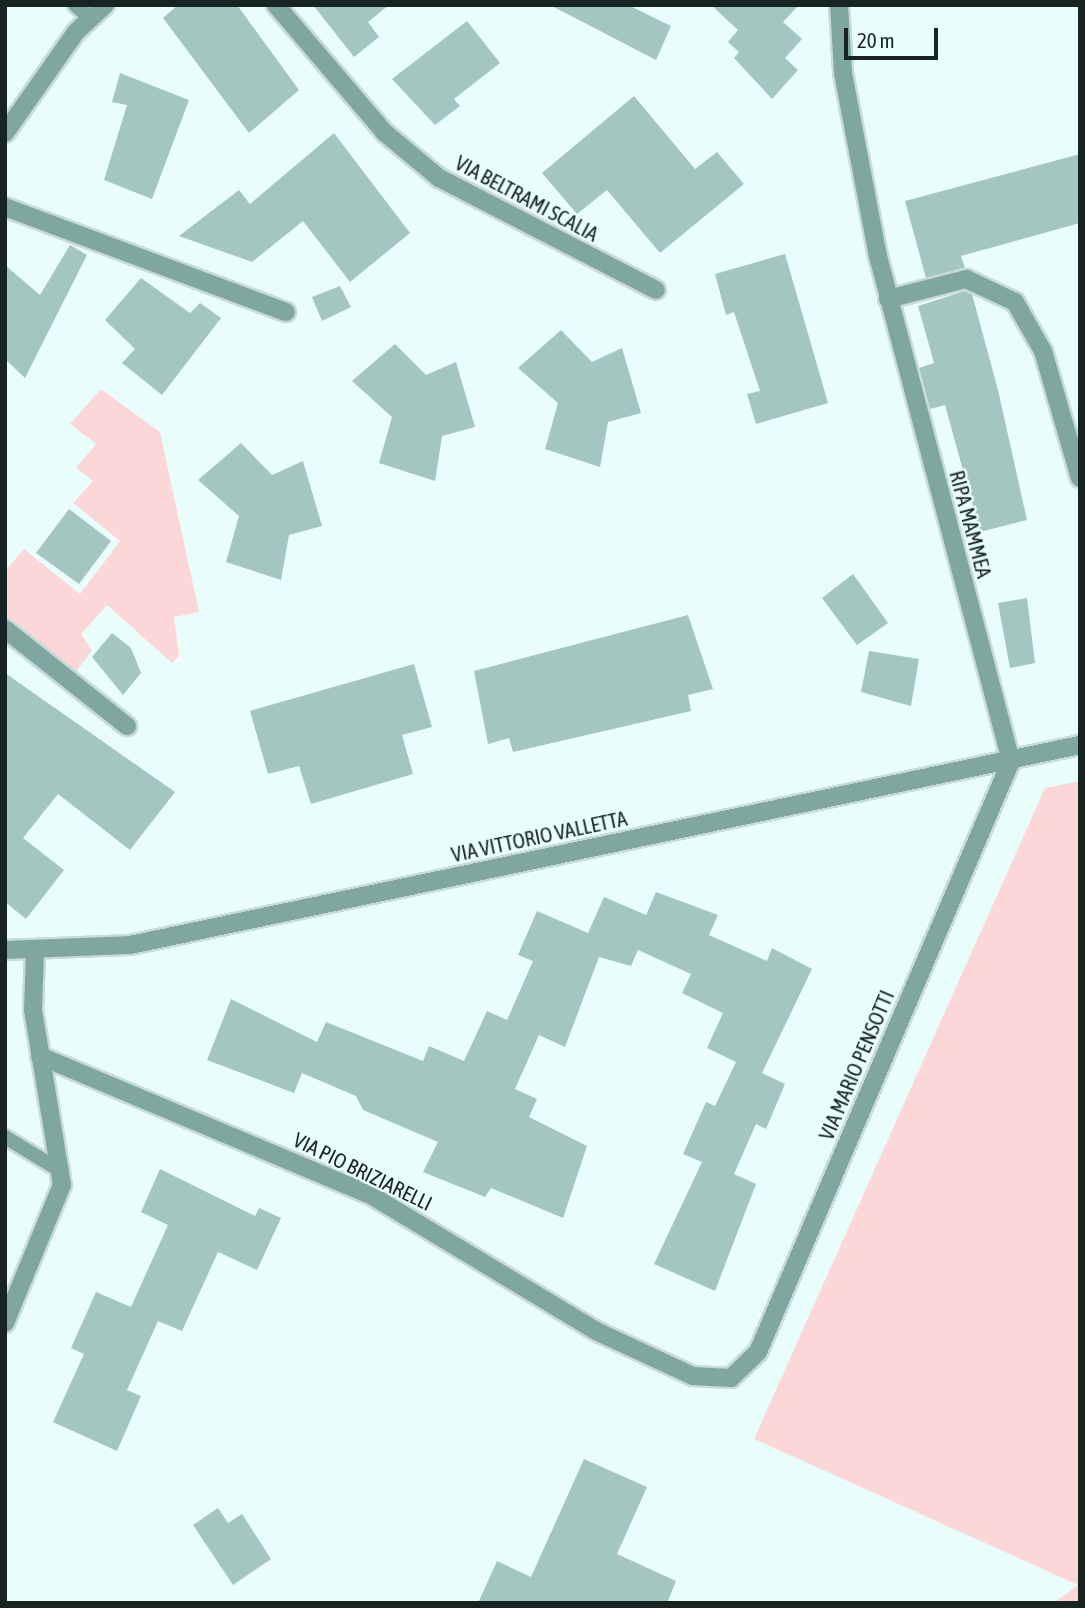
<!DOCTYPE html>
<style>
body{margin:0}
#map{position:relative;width:1085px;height:1608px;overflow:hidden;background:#e9fefa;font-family:"Asap Condensed",sans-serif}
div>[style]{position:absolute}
.green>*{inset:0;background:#fbd8d7}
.building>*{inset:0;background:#a4c6c0}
.roads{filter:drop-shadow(2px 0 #c7dbd7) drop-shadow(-2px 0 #c7dbd7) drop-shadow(0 2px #c7dbd7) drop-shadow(0 -2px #c7dbd7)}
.lane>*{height:14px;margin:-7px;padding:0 7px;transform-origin:7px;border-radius:7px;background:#80a6a0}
.street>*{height:18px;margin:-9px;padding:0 9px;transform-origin:9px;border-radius:9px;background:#80a6a0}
span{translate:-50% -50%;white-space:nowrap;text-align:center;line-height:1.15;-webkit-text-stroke:5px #e9fefa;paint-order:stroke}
.street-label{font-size:21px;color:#172422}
.frame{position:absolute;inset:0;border:7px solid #172422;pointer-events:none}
.scale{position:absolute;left:844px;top:28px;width:94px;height:32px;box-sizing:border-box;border:4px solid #172422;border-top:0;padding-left:9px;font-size:21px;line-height:24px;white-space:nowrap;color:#172422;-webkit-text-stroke:5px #e9fefa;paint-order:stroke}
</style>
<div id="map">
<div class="green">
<div style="clip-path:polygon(101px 389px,160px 432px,199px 612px,174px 617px,179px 656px,172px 663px,107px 605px,81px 634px,92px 650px,73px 676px,5px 619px,5px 571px,24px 549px,80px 594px,120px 541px,73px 503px,93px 481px,76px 468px,96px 444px,70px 424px)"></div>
<div style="clip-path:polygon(1080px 781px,1080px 1603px,1054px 1603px,1078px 1585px,754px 1439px,1045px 788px)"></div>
</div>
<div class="building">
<div style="clip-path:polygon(178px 5px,237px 5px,299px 90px,249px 133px,163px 18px)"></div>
<div style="clip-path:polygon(313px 5px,389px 5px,368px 22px,379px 37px,354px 57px)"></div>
<div style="clip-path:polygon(550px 5px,628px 5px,671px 26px,656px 60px)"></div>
<div style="clip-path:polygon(711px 5px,799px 5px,783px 22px,802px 39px,785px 58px,798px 70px,772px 99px,734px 58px,739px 52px,728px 42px,738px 30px)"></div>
<div style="clip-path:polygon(467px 21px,500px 63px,454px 99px,460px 106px,435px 125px,392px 79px)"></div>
<div style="clip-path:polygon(120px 73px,189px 100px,152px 199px,104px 180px,127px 105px,112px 102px)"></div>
<div style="clip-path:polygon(634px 96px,695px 169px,717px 152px,744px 184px,660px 253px,607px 190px,577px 214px,542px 173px)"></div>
<div style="clip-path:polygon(334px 133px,410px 233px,350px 282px,303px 221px,252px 262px,179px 236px,239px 190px,250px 204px)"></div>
<div style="clip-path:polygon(1080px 154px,1080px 223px,961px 256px,965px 268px,926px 278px,905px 201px)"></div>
<div style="clip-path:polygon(70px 245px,87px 255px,25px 378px,5px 359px,5px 265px,40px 295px)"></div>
<div style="clip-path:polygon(785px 254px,828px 403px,756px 424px,747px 394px,760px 391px,734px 312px,726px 315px,715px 274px)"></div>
<div style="clip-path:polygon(141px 278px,190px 313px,200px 303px,221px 318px,162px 395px,122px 363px,135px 349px,105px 320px)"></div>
<div style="clip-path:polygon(340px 286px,351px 307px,322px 321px,312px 297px)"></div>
<div style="clip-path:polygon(965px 291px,972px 294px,998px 390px,1027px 520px,980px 532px,945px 405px,930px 409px,919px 368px,934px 363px,918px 306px)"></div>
<div style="clip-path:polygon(561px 330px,592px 362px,622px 348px,641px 413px,608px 422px,600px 467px,545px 449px,558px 403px,518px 368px)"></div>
<div style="clip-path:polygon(395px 344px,426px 375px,456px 362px,475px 427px,442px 436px,435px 481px,379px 463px,392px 417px,352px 381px)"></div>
<div style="clip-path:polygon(241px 443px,272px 475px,303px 461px,322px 526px,289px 535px,281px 580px,226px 562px,239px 516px,198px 480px)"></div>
<div style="clip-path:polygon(69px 509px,111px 541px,79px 584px,36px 553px)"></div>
<div style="clip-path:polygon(853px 574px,888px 623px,857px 645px,822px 598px)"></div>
<div style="clip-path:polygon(1027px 598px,1035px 663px,1010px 668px,998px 603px)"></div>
<div style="clip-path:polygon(688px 615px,713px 689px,688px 695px,691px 711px,513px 752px,509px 738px,488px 744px,474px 671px)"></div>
<div style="clip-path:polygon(112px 633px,131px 648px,141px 673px,123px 695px,92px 657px)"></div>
<div style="clip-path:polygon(869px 651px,919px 659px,911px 706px,861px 692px)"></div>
<div style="clip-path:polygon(414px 664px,432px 727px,402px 735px,413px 774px,311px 804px,299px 766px,268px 774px,250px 711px)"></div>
<div style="clip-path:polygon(5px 673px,175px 792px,130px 850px,58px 794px,23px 838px,64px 870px,26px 919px,5px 902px)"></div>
<div style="clip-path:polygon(656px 892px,718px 915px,709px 935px,767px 961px,772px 948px,812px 969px,762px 1073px,785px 1084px,766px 1129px,756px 1124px,734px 1174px,756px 1184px,715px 1291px,654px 1264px,702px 1162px,683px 1154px,706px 1102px,715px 1106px,736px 1062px,707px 1048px,723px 1013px,682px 993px,691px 974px,638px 950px,631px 966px,599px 957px,565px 1047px,539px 1035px,515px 1089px,537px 1099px,529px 1117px,587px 1146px,563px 1218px,491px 1188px,485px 1197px,423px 1172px,438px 1142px,363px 1110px,356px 1096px,302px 1073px,294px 1093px,207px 1060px,231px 999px,317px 1042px,326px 1022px,423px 1061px,429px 1046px,464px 1061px,487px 1011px,507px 1020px,533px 961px,518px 955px,537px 911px,588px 933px,604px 897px,646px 915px)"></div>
<div style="clip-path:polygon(160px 1169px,255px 1216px,259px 1208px,281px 1218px,257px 1270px,218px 1252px,182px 1331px,158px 1321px,127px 1390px,141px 1396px,117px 1451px,53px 1422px,84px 1354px,71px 1348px,96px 1292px,131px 1307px,168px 1225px,141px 1212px)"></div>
<div style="clip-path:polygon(584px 1459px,647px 1487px,617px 1554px,676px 1581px,667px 1603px,478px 1603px,497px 1561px,531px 1577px)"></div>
<div style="clip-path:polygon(218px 1508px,228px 1523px,242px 1514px,271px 1559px,233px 1585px,193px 1525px)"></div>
</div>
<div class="roads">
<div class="lane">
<div style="left:75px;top:5px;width:18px;rotate:41deg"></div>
<div style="left:5px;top:1137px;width:66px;rotate:31.3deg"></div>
</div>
<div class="street">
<div style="left:276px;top:5px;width:167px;rotate:49.6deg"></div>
<div style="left:384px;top:132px;width:72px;rotate:39.9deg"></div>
<div style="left:439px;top:178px;width:244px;rotate:27.3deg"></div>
<div style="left:839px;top:5px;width:68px;rotate:86.6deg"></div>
<div style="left:843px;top:73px;width:186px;rotate:79.2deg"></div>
<div style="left:878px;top:256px;width:522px;rotate:75.25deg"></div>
<div style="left:5px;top:133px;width:123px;rotate:-54.9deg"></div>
<div style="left:76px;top:32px;width:40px;rotate:-43deg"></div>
<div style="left:5px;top:207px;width:300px;rotate:20.5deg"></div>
<div style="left:888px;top:299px;width:81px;rotate:-14.4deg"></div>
<div style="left:966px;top:279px;width:54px;rotate:25.1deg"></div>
<div style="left:1015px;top:302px;width:56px;rotate:60.3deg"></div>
<div style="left:1043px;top:351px;width:132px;rotate:73.8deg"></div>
<div style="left:5px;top:629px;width:156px;rotate:38.5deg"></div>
<div style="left:5px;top:950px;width:125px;rotate:-2.3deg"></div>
<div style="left:130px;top:945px;width:971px;rotate:-11.89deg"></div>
<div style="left:40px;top:1056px;width:357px;rotate:22.8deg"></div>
<div style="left:369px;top:1194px;width:265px;rotate:31.1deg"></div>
<div style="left:596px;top:1331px;width:107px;rotate:24.9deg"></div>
<div style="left:693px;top:1376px;width:38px;rotate:3deg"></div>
<div style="left:731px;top:1378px;width:37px;rotate:-44deg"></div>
<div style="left:758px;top:1352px;width:643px;rotate:-66.82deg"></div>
<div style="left:5px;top:1323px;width:149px;rotate:-67.6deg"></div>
<div style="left:62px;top:1185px;width:177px;rotate:-99.4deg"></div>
<div style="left:33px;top:1010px;width:58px;rotate:-88deg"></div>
</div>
</div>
<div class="street-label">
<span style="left:527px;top:198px;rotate:28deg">VIA BELTRAMI SCALIA</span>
<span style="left:971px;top:524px;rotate:75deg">RIPA MAMMEA</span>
<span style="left:539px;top:836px;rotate:-12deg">VIA VITTORIO VALLETTA</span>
<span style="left:856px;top:1065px;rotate:-67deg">VIA MARIO PENSOTTI</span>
<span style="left:363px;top:1171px;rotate:26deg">VIA PIO BRIZIARELLI</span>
</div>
<div class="frame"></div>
<div class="scale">20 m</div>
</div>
